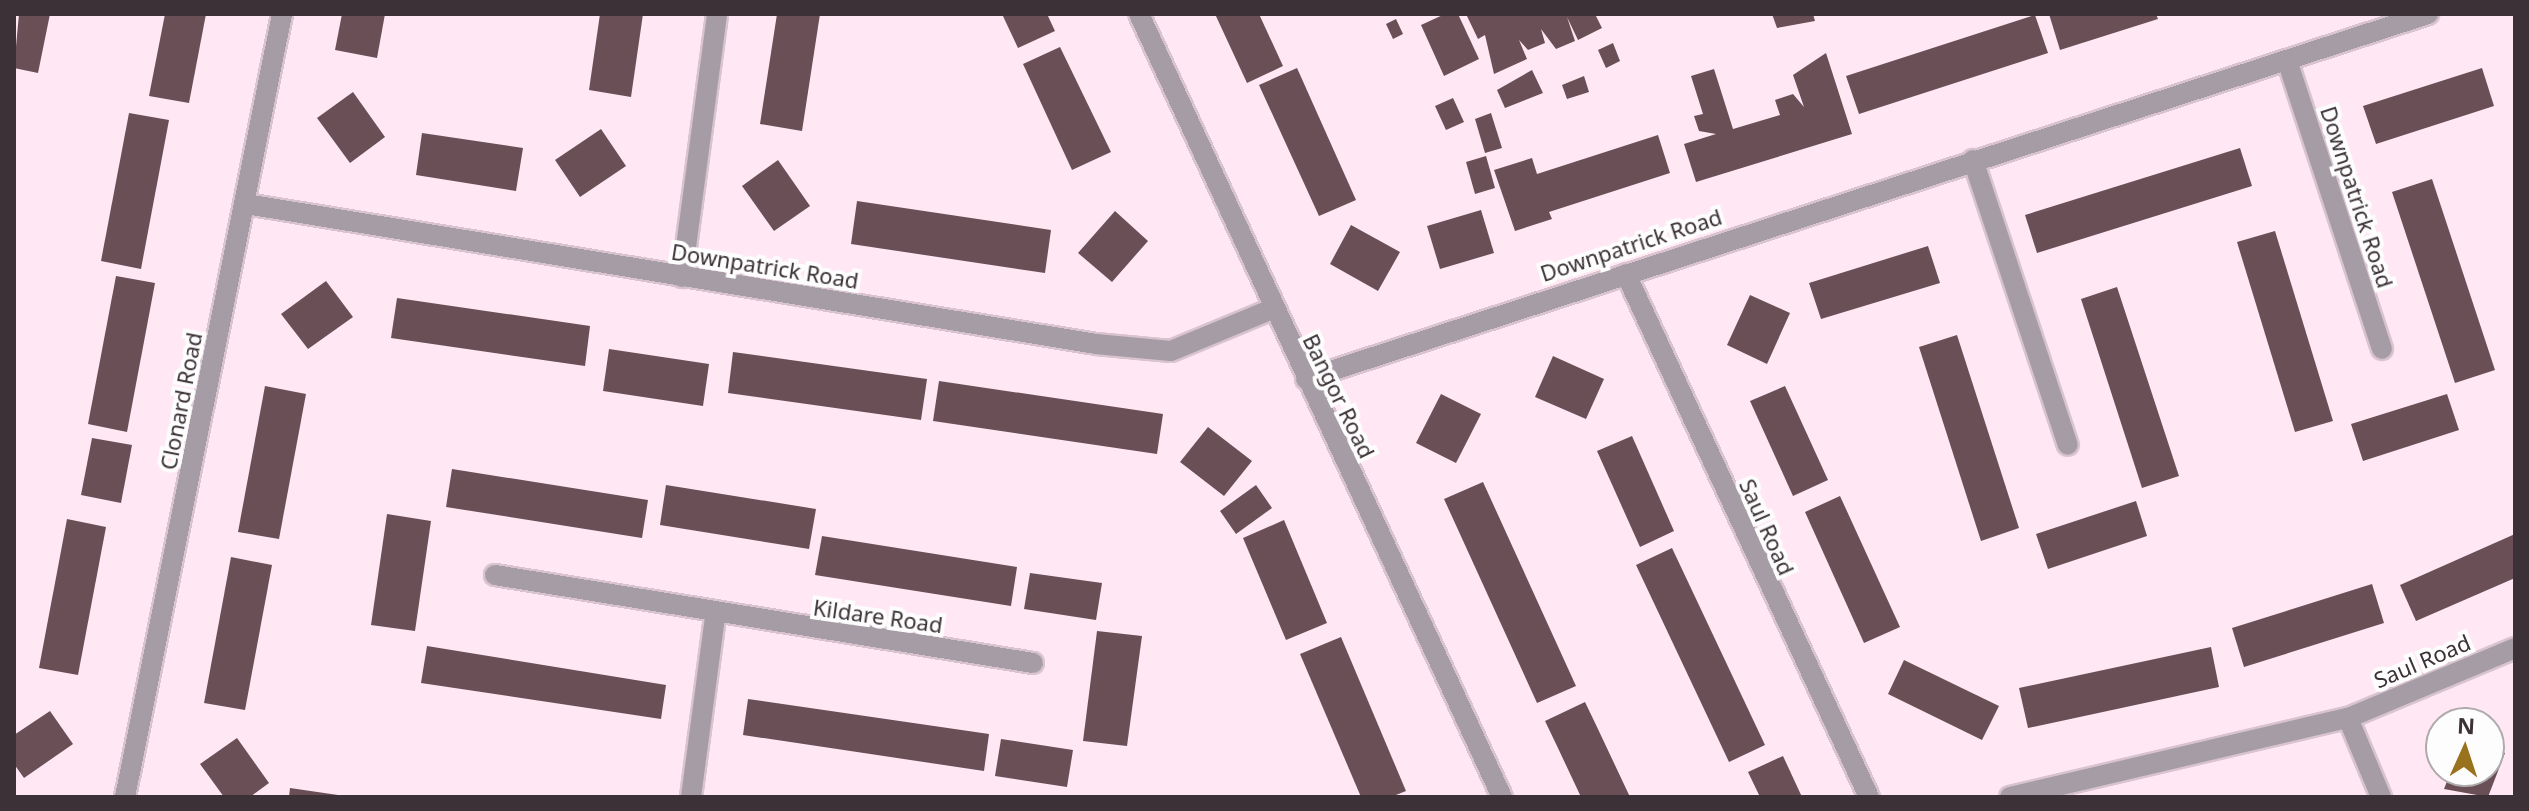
<!DOCTYPE html>
<style>
body{margin:0}
#map{position:relative;width:2529px;height:811px;overflow:hidden;background:#ffe8f4;font-family:"Noto Sans",sans-serif}
div>[style]{position:absolute}
.building>*{inset:0;background:#6a5056}
.roads{filter:drop-shadow(2px 0 #d8c3ce) drop-shadow(-2px 0 #d8c3ce) drop-shadow(0 2px #d8c3ce) drop-shadow(0 -2px #d8c3ce)}
.street>*{height:20px;margin:-10px;padding:0 10px;transform-origin:10px;border-radius:10px;background:#a59ca5}
span{translate:-50% -50%;white-space:nowrap;text-align:center;line-height:1.15;-webkit-text-stroke:8px #fdfdfd;paint-order:stroke}
.street-label{font-size:22px;color:#3b3136}
.frame{position:absolute;inset:0;border:16px solid #3b3136;pointer-events:none}
.north{position:absolute;left:2425px;top:707px;width:80px;height:80px;box-sizing:border-box;background:#fdfdfd;border:2px solid #afabad;border-radius:50%;rotate:3deg;font-size:22px;font-weight:700;line-height:32px;text-align:center;color:#3b3136}
.north::after{content:'';display:block;margin:auto;width:28px;height:36px;background:#99721d;clip-path:polygon(50% 0,100% 100%,50% 72%,0 100%)}
</style>
<div id="map">
<div class="building">
<div style="clip-path:polygon(19px 14px,50px 14px,38px 73px,14px 68px)"></div>
<div style="clip-path:polygon(165px 14px,206px 14px,189px 103px,149px 96px)"></div>
<div style="clip-path:polygon(342px 14px,385px 14px,377px 58px,335px 50px)"></div>
<div style="clip-path:polygon(600px 14px,643px 14px,631px 97px,589px 90px)"></div>
<div style="clip-path:polygon(777px 14px,820px 14px,802px 131px,760px 124px)"></div>
<div style="clip-path:polygon(1002px 14px,1047px 14px,1055px 31px,1018px 48px)"></div>
<div style="clip-path:polygon(1215px 14px,1259px 14px,1283px 66px,1247px 83px)"></div>
<div style="clip-path:polygon(1445px 14px,1458px 14px,1479px 59px,1444px 76px,1421px 25px)"></div>
<div style="clip-path:polygon(1466px 14px,1595px 14px,1602px 28px,1578px 40px,1567px 17px,1575px 41px,1556px 49px,1541px 29px,1545px 43px,1528px 50px,1519px 40px,1527px 59px,1494px 74px,1485px 35px,1478px 39px)"></div>
<div style="clip-path:polygon(1772px 14px,1813px 14px,1815px 21px,1777px 28px)"></div>
<div style="clip-path:polygon(2049px 14px,2156px 14px,2158px 19px,2060px 50px)"></div>
<div style="clip-path:polygon(2035px 15px,2048px 53px,1859px 114px,1846px 76px)"></div>
<div style="clip-path:polygon(1396px 19px,1403px 34px,1393px 39px,1386px 24px)"></div>
<div style="clip-path:polygon(1613px 43px,1620px 61px,1606px 68px,1598px 50px)"></div>
<div style="clip-path:polygon(1060px 47px,1111px 152px,1072px 170px,1023px 64px)"></div>
<div style="clip-path:polygon(1826px 53px,1852px 134px,1696px 182px,1684px 144px,1716px 134px,1699px 131px,1694px 116px,1703px 114px,1691px 76px,1714px 69px,1733px 129px,1780px 115px,1775px 100px,1793px 94px,1804px 107px,1793px 75px)"></div>
<div style="clip-path:polygon(1297px 68px,1356px 200px,1319px 216px,1259px 85px)"></div>
<div style="clip-path:polygon(2482px 68px,2494px 106px,2376px 144px,2363px 106px)"></div>
<div style="clip-path:polygon(1532px 70px,1543px 93px,1505px 108px,1497px 90px)"></div>
<div style="clip-path:polygon(1584px 76px,1589px 92px,1567px 99px,1562px 85px)"></div>
<div style="clip-path:polygon(353px 92px,385px 137px,350px 163px,317px 118px)"></div>
<div style="clip-path:polygon(1453px 98px,1464px 122px,1446px 130px,1435px 106px)"></div>
<div style="clip-path:polygon(129px 113px,169px 120px,141px 269px,101px 261px)"></div>
<div style="clip-path:polygon(1491px 113px,1502px 148px,1485px 153px,1475px 119px)"></div>
<div style="clip-path:polygon(601px 129px,626px 166px,580px 197px,555px 160px)"></div>
<div style="clip-path:polygon(422px 133px,523px 148px,516px 191px,416px 175px)"></div>
<div style="clip-path:polygon(1658px 135px,1670px 173px,1549px 212px,1552px 219px,1515px 231px,1494px 170px,1532px 158px,1537px 174px)"></div>
<div style="clip-path:polygon(2240px 148px,2252px 186px,2037px 253px,2025px 215px)"></div>
<div style="clip-path:polygon(1486px 156px,1495px 188px,1475px 194px,1466px 162px)"></div>
<div style="clip-path:polygon(778px 160px,810px 206px,774px 231px,742px 186px)"></div>
<div style="clip-path:polygon(2432px 179px,2495px 370px,2455px 383px,2392px 192px)"></div>
<div style="clip-path:polygon(857px 201px,1051px 230px,1045px 273px,851px 244px)"></div>
<div style="clip-path:polygon(1481px 210px,1494px 253px,1440px 269px,1427px 226px)"></div>
<div style="clip-path:polygon(1115px 211px,1148px 241px,1112px 282px,1078px 253px)"></div>
<div style="clip-path:polygon(1351px 225px,1400px 252px,1378px 291px,1330px 264px)"></div>
<div style="clip-path:polygon(2275px 231px,2333px 421px,2295px 432px,2237px 242px)"></div>
<div style="clip-path:polygon(1928px 246px,1940px 283px,1821px 319px,1809px 283px)"></div>
<div style="clip-path:polygon(116px 276px,155px 283px,127px 432px,88px 424px)"></div>
<div style="clip-path:polygon(326px 281px,353px 317px,308px 349px,281px 314px)"></div>
<div style="clip-path:polygon(2117px 287px,2179px 476px,2142px 488px,2081px 299px)"></div>
<div style="clip-path:polygon(1750px 295px,1790px 313px,1767px 364px,1727px 345px)"></div>
<div style="clip-path:polygon(397px 298px,590px 326px,585px 366px,391px 338px)"></div>
<div style="clip-path:polygon(1957px 335px,2019px 528px,1981px 541px,1919px 347px)"></div>
<div style="clip-path:polygon(609px 349px,709px 364px,703px 406px,603px 391px)"></div>
<div style="clip-path:polygon(733px 352px,927px 379px,921px 420px,728px 393px)"></div>
<div style="clip-path:polygon(1553px 356px,1604px 379px,1586px 419px,1535px 397px)"></div>
<div style="clip-path:polygon(939px 381px,1163px 414px,1157px 454px,933px 421px)"></div>
<div style="clip-path:polygon(265px 386px,306px 394px,279px 539px,238px 532px)"></div>
<div style="clip-path:polygon(1785px 386px,1828px 480px,1793px 496px,1750px 401px)"></div>
<div style="clip-path:polygon(1441px 394px,1481px 414px,1456px 463px,1416px 443px)"></div>
<div style="clip-path:polygon(2447px 394px,2459px 430px,2363px 461px,2351px 424px)"></div>
<div style="clip-path:polygon(1208px 427px,1252px 461px,1224px 496px,1180px 462px)"></div>
<div style="clip-path:polygon(1632px 436px,1674px 531px,1640px 547px,1597px 451px)"></div>
<div style="clip-path:polygon(92px 438px,132px 445px,121px 503px,81px 495px)"></div>
<div style="clip-path:polygon(452px 469px,648px 500px,642px 538px,446px 507px)"></div>
<div style="clip-path:polygon(1483px 482px,1576px 686px,1537px 703px,1444px 499px)"></div>
<div style="clip-path:polygon(666px 485px,816px 509px,809px 549px,660px 525px)"></div>
<div style="clip-path:polygon(1256px 485px,1272px 508px,1236px 534px,1220px 511px)"></div>
<div style="clip-path:polygon(1840px 496px,1900px 627px,1864px 643px,1805px 512px)"></div>
<div style="clip-path:polygon(2136px 501px,2147px 536px,2048px 569px,2036px 534px)"></div>
<div style="clip-path:polygon(387px 514px,431px 521px,415px 631px,371px 625px)"></div>
<div style="clip-path:polygon(67px 519px,106px 527px,78px 675px,39px 668px)"></div>
<div style="clip-path:polygon(1284px 520px,1327px 623px,1286px 640px,1243px 538px)"></div>
<div style="clip-path:polygon(2515px 534px,2515px 578px,2416px 621px,2400px 585px)"></div>
<div style="clip-path:polygon(822px 536px,1017px 567px,1011px 606px,815px 575px)"></div>
<div style="clip-path:polygon(1672px 548px,1765px 745px,1729px 762px,1636px 565px)"></div>
<div style="clip-path:polygon(231px 557px,272px 565px,245px 710px,204px 703px)"></div>
<div style="clip-path:polygon(1030px 573px,1102px 583px,1096px 620px,1024px 609px)"></div>
<div style="clip-path:polygon(2372px 584px,2384px 623px,2244px 667px,2232px 628px)"></div>
<div style="clip-path:polygon(1097px 631px,1142px 636px,1127px 746px,1083px 741px)"></div>
<div style="clip-path:polygon(1341px 637px,1406px 791px,1391px 797px,1361px 797px,1300px 654px)"></div>
<div style="clip-path:polygon(427px 646px,666px 685px,661px 719px,421px 683px)"></div>
<div style="clip-path:polygon(2211px 647px,2219px 687px,2028px 728px,2019px 688px)"></div>
<div style="clip-path:polygon(1904px 660px,1999px 706px,1982px 740px,1888px 694px)"></div>
<div style="clip-path:polygon(748px 699px,989px 734px,984px 771px,743px 735px)"></div>
<div style="clip-path:polygon(1585px 702px,1597px 727px,1630px 797px,1581px 797px,1557px 746px,1545px 721px)"></div>
<div style="clip-path:polygon(50px 711px,73px 744px,24px 778px,14px 764px,14px 735px)"></div>
<div style="clip-path:polygon(237px 738px,269px 783px,250px 797px,224px 797px,200px 764px)"></div>
<div style="clip-path:polygon(1001px 739px,1073px 750px,1067px 787px,995px 776px)"></div>
<div style="clip-path:polygon(2489px 746px,2505px 753px,2488px 797px,2444px 789px,2451px 771px,2489px 771px)"></div>
<div style="clip-path:polygon(1783px 756px,1802px 797px,1760px 797px,1748px 772px)"></div>
<div style="clip-path:polygon(290px 788px,338px 795px,337px 797px,289px 797px)"></div>
</div>
<div class="roads">
<div class="street">
<div style="left:1139px;top:14px;width:863px;rotate:65.13deg"></div>
<div style="left:2287px;top:60px;width:304px;rotate:71.8deg"></div>
<div style="left:1973px;top:160px;width:300px;rotate:71.6deg"></div>
<div style="left:246px;top:204px;width:861px;rotate:9.35deg"></div>
<div style="left:1096px;top:344px;width:75px;rotate:5.3deg"></div>
<div style="left:1171px;top:351px;width:107px;rotate:-22.5deg"></div>
<div style="left:1626px;top:274px;width:577px;rotate:65.08deg"></div>
<div style="left:682px;top:277px;width:265px;rotate:-82.4deg"></div>
<div style="left:1306px;top:379px;width:1180px;rotate:-18.02deg"></div>
<div style="left:495px;top:575px;width:545px;rotate:9.29deg"></div>
<div style="left:2348px;top:718px;width:86px;rotate:67.3deg"></div>
<div style="left:125px;top:797px;width:799px;rotate:-78.66deg"></div>
<div style="left:691px;top:797px;width:183px;rotate:-82.4deg"></div>
<div style="left:2010px;top:797px;width:347px;rotate:-13.2deg"></div>
<div style="left:2348px;top:718px;width:181px;rotate:-22.7deg"></div>
</div>
</div>
<div class="street-label">
<span style="left:2357px;top:197px;rotate:72deg">Downpatrick Road</span>
<span style="left:1631px;top:245px;rotate:-18deg">Downpatrick Road</span>
<span style="left:765px;top:266px;rotate:9deg">Downpatrick Road</span>
<span style="left:1339px;top:396px;rotate:64deg">Bangor Road</span>
<span style="left:181px;top:401px;rotate:-79deg">Clonard Road</span>
<span style="left:1767px;top:527px;rotate:66deg">Saul Road</span>
<span style="left:878px;top:616px;rotate:8deg">Kildare Road</span>
<span style="left:2422px;top:661px;rotate:-23deg">Saul Road</span>
</div>
<div class="frame"></div>
<div class="north">N</div>
</div>
